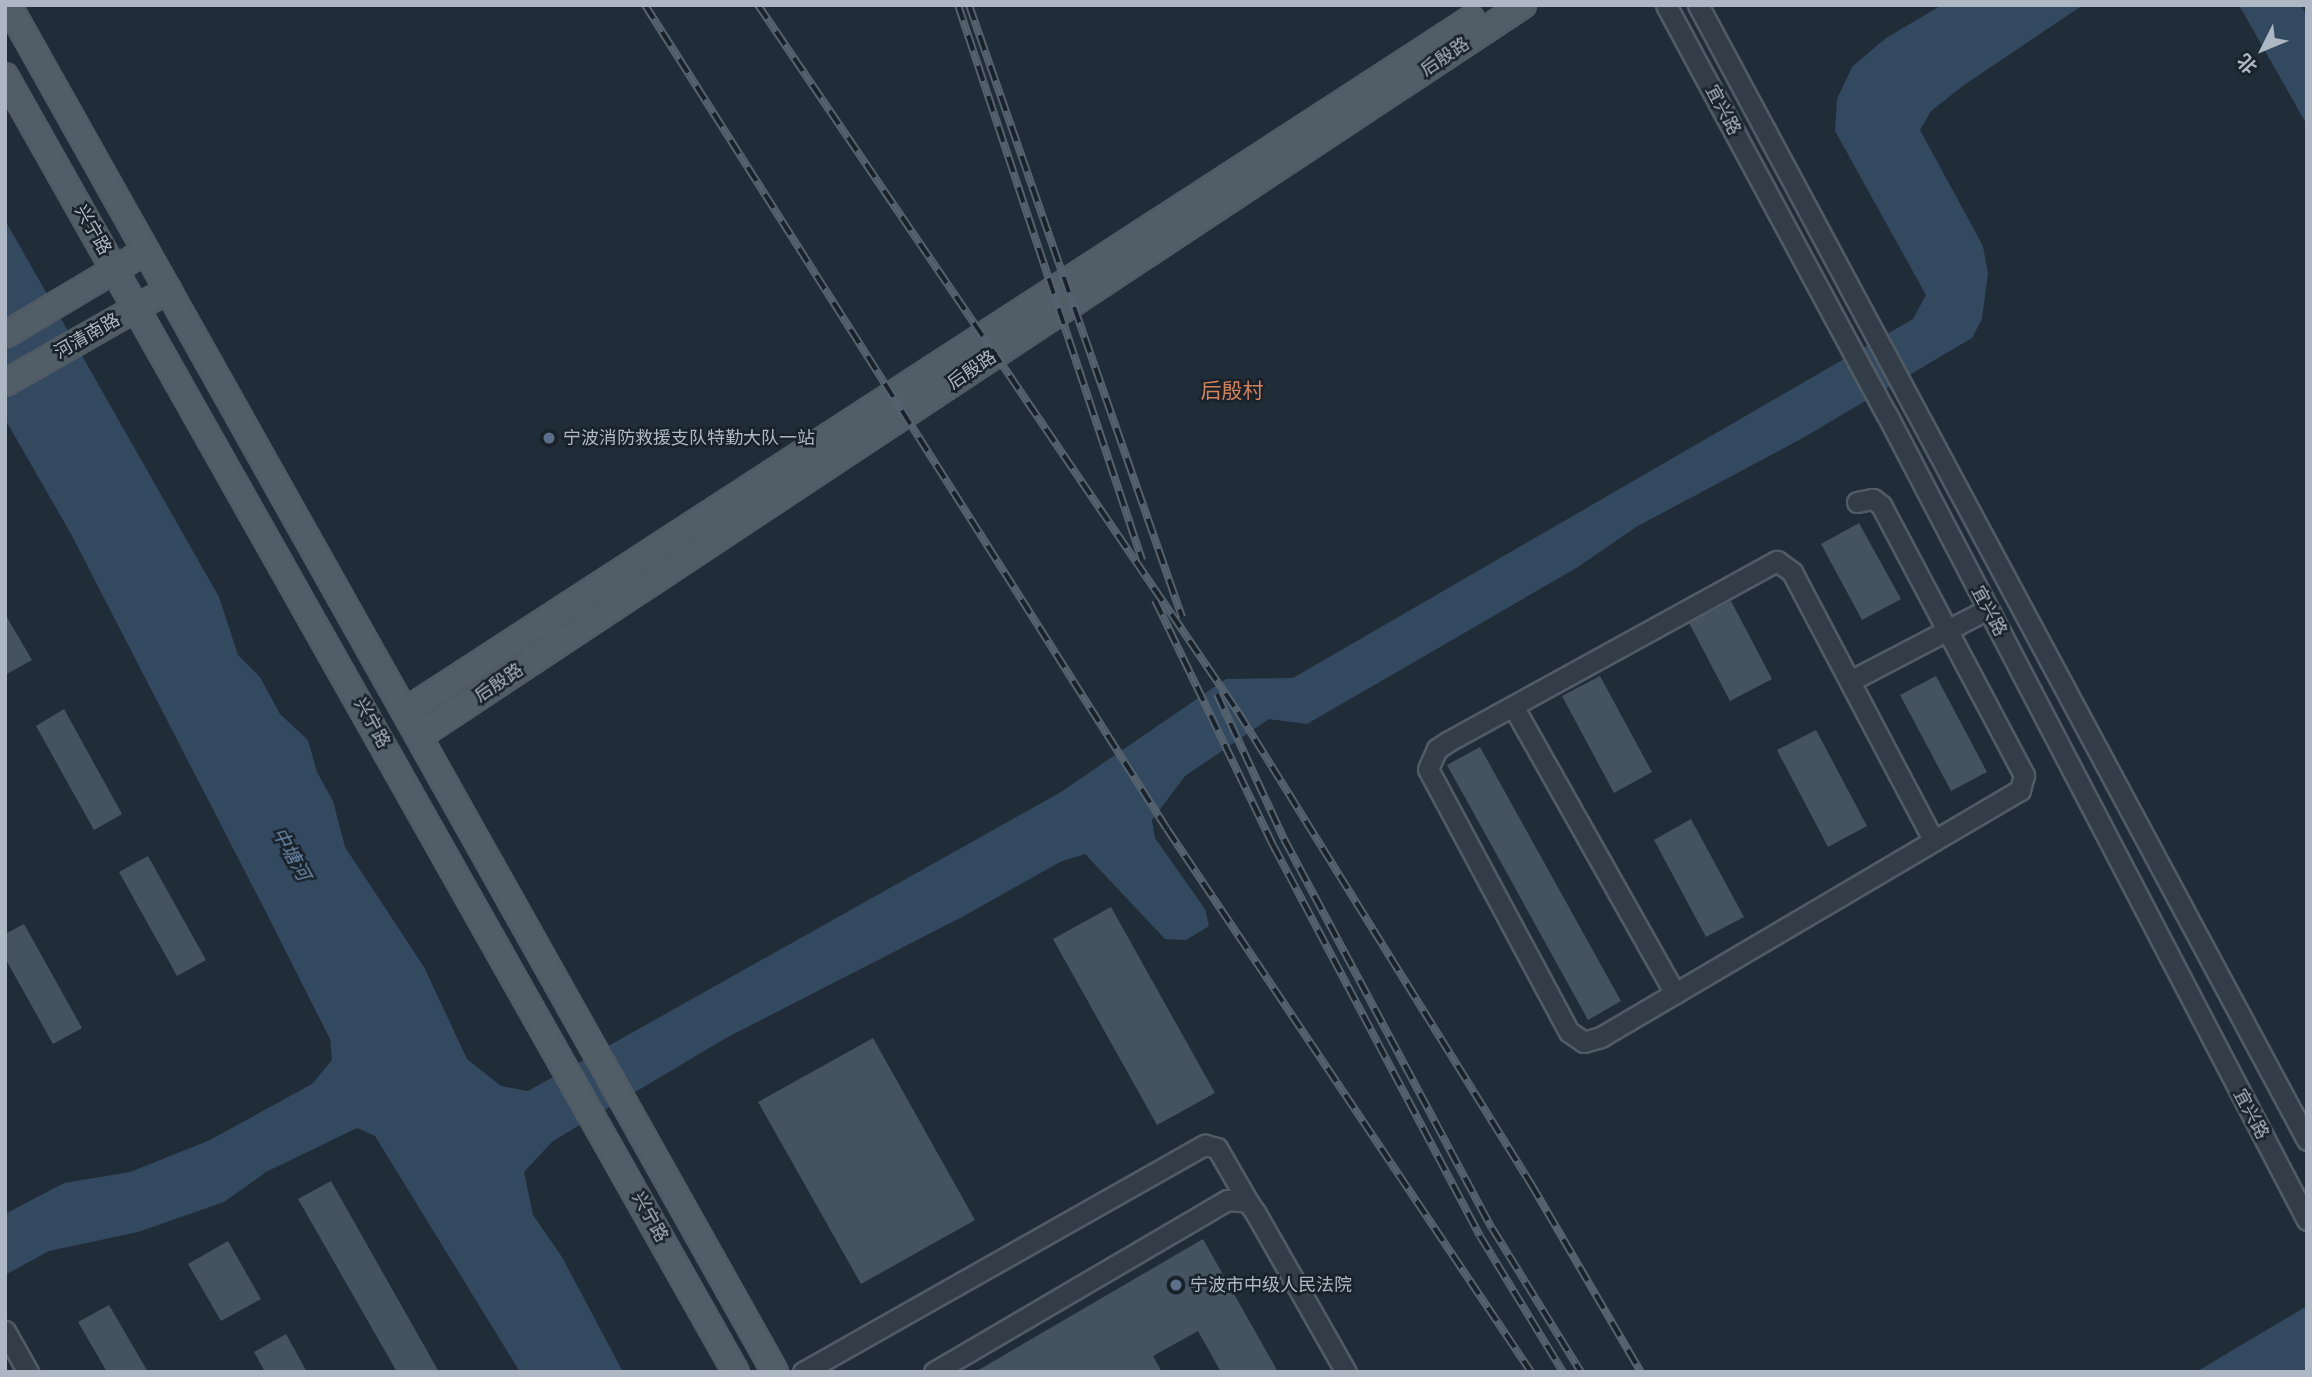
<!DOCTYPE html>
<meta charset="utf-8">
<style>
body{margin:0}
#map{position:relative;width:2312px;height:1377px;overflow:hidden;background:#202c37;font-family:Poppins,"Noto Sans SC",sans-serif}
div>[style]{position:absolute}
.water>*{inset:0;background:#33495f}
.building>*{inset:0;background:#455361}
.roads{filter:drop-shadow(2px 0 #505b65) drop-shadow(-2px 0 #505b65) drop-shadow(0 2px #505b65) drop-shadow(0 -2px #505b65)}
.minor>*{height:19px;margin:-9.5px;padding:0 9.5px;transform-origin:9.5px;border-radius:9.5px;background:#333d47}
.major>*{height:24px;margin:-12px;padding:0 12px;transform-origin:12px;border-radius:12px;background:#515d67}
.rail>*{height:8px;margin-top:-4px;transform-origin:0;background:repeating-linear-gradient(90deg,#19222b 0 16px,#55626e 0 32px);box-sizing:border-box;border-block:2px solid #55626e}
.dots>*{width:19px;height:19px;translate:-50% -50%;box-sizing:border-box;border:4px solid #19222b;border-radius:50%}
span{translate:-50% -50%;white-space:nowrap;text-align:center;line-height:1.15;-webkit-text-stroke:5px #19222b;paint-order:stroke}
.street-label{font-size:18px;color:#adb8c4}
.poi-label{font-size:18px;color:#adb8c4}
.left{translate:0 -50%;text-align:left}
.water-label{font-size:19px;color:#6d8ca9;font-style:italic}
.quarter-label{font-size:21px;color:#d38259}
.frame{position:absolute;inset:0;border:7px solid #adb8c4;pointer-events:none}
.north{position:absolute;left:2228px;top:14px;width:70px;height:70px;-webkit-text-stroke:5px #19222b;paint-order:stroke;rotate:227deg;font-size:19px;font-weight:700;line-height:28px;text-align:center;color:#adb8c4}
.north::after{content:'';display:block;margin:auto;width:24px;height:32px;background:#adb8c4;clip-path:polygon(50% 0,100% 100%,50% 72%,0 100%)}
</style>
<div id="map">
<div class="water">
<div style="clip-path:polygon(1942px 5px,2083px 5px,1964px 85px,1931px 111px,1920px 130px,1983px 246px,1988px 273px,1982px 319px,1972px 338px,1801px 439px,1636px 527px,1578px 567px,1307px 724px,1269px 719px,1185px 776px,1152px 820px,1155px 838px,1205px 909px,1209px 926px,1186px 940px,1165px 939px,1085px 854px,1060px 862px,962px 917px,726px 1038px,553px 1141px,524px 1172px,533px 1215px,562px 1257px,623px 1372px,520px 1372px,375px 1136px,357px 1128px,266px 1172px,224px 1202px,138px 1232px,49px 1251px,5px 1275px,5px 1214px,64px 1183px,130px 1172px,210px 1140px,312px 1084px,332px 1060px,330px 1039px,270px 920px,71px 534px,5px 419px,5px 220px,219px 597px,238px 655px,260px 677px,280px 714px,308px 740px,317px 772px,333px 801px,345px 847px,424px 967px,467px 1059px,501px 1086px,528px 1091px,1061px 792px,1226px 679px,1293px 678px,1913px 319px,1926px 295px,1835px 131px,1837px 99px,1852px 67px,1886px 38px)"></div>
<div style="clip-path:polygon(2239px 5px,2301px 5px,2307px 16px,2307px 125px)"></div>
<div style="clip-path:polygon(2307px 1306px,2307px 1372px,2196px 1372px,2253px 1338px)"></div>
</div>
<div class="building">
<div style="clip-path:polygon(1859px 523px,1901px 599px,1862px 620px,1821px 544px)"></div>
<div style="clip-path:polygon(1731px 601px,1772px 679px,1730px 701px,1689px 623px)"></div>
<div style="clip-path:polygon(5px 614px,32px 660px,5px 675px)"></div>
<div style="clip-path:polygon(1600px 676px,1652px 772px,1614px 793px,1562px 696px)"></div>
<div style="clip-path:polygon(1936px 676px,1987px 772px,1951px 791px,1900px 695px)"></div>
<div style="clip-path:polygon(64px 709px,122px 814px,94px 830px,36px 726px)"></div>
<div style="clip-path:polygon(1816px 730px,1867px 826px,1828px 847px,1777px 750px)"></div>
<div style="clip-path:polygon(1480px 747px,1621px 1001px,1588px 1020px,1447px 765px)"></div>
<div style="clip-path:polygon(1691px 819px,1744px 917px,1706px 937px,1654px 840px)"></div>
<div style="clip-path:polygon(148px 856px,206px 960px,177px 976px,119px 872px)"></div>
<div style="clip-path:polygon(1111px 907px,1215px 1093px,1157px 1125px,1053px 939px)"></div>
<div style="clip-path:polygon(24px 924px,82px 1028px,53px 1044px,5px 958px,5px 934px)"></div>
<div style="clip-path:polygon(873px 1038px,975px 1220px,861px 1284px,758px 1102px)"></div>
<div style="clip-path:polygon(331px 1181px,439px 1372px,397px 1372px,298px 1199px)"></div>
<div style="clip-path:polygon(1203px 1239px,1278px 1372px,1221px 1372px,1198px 1331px,1153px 1356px,1162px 1372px,975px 1372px)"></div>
<div style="clip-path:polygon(228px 1241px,261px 1299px,221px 1321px,188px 1264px)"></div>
<div style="clip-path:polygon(109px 1305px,148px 1372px,107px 1372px,78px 1322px)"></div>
<div style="clip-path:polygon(286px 1334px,307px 1372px,265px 1372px,254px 1352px)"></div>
</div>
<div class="roads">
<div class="minor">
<div style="left:1666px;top:5px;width:464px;rotate:61.7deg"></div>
<div style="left:1886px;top:413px;width:910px;rotate:62.45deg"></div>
<div style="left:1698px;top:5px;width:1288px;rotate:61.78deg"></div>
<div style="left:1857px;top:502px;width:16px;rotate:-11deg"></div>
<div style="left:1873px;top:499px;width:10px;rotate:37deg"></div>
<div style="left:1881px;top:505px;width:306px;rotate:62.1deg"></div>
<div style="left:2024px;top:775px;width:16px;rotate:105deg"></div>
<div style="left:2020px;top:790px;width:110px;rotate:149.5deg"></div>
<div style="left:1925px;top:846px;width:376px;rotate:149.5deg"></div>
<div style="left:1601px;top:1037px;width:18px;rotate:164deg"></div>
<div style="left:1584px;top:1042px;width:18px;rotate:-146deg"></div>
<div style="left:1569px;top:1032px;width:298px;rotate:-118.2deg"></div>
<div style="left:1428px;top:769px;width:22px;rotate:-66deg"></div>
<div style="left:1437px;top:749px;width:14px;rotate:-34deg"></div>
<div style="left:1449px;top:741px;width:374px;rotate:-28.8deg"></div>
<div style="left:1777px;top:561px;width:19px;rotate:36deg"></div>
<div style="left:1792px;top:572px;width:304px;rotate:62.2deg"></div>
<div style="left:1852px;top:680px;width:153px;rotate:-27.6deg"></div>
<div style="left:1513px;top:706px;width:330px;rotate:60.6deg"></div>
<div style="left:5px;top:1331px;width:47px;rotate:60.7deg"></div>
<div style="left:803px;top:1372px;width:462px;rotate:-29.5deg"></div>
<div style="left:1205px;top:1145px;width:12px;rotate:14deg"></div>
<div style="left:1217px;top:1148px;width:62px;rotate:60.1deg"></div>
<div style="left:934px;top:1372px;width:340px;rotate:-30.4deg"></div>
<div style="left:1227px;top:1200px;width:21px;rotate:5deg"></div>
<div style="left:1248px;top:1202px;width:12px;rotate:55deg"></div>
<div style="left:1255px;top:1212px;width:184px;rotate:60.4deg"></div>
</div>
<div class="major">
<div style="left:8px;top:5px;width:1567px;rotate:60.7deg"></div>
<div style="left:5px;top:76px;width:1488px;rotate:60.58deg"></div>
<div style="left:5px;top:335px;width:164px;rotate:-30.8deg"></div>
<div style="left:5px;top:383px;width:188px;rotate:-29.7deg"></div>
<div style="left:407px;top:710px;width:1269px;rotate:-33deg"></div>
<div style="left:421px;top:735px;width:1322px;rotate:-33.52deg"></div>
</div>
</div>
<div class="rail">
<div style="left:645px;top:5px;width:975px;rotate:57.65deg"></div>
<div style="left:1167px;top:829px;width:654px;rotate:56.16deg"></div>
<div style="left:758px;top:5px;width:855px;rotate:55.83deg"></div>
<div style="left:1238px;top:712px;width:556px;rotate:58.17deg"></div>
<div style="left:1531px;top:1184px;width:218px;rotate:59.7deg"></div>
<div style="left:958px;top:5px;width:585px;rotate:71.66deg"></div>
<div style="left:969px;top:5px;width:648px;rotate:70.81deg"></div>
<div style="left:1155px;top:600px;width:272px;rotate:64.3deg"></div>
<div style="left:1273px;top:845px;width:442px;rotate:62.1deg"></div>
<div style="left:1480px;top:1236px;width:159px;rotate:58.6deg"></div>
<div style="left:1217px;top:694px;width:160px;rotate:65.2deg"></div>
<div style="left:1284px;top:839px;width:441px;rotate:61.9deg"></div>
<div style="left:1492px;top:1228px;width:169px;rotate:58.3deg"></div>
</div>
<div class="dots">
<div style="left:549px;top:438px;background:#5c6f8a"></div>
<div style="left:1176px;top:1285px;background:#5c6f8a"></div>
</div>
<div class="street-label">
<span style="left:1445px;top:57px;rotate:-34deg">后殷路</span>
<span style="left:1723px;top:110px;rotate:62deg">宜兴路</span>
<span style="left:93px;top:230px;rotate:60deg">兴宁路</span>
<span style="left:87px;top:336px;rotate:-30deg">河清南路</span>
<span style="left:972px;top:370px;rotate:-34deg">后殷路</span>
<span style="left:1989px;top:611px;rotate:62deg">宜兴路</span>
<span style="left:499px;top:683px;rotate:-34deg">后殷路</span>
<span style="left:372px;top:723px;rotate:61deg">兴宁路</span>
<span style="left:2251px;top:1114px;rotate:62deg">宜兴路</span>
<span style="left:650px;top:1217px;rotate:61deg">兴宁路</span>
</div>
<div class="poi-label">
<span class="left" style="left:563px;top:438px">宁波消防救援支队特勤大队一站</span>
<span class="left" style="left:1190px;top:1285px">宁波市中级人民法院</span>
</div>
<div class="water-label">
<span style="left:291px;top:854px;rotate:61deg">中塘河</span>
</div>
<div class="quarter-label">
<span style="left:1232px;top:391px">后殷村</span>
</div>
<div class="frame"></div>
<div class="north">北</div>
</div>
